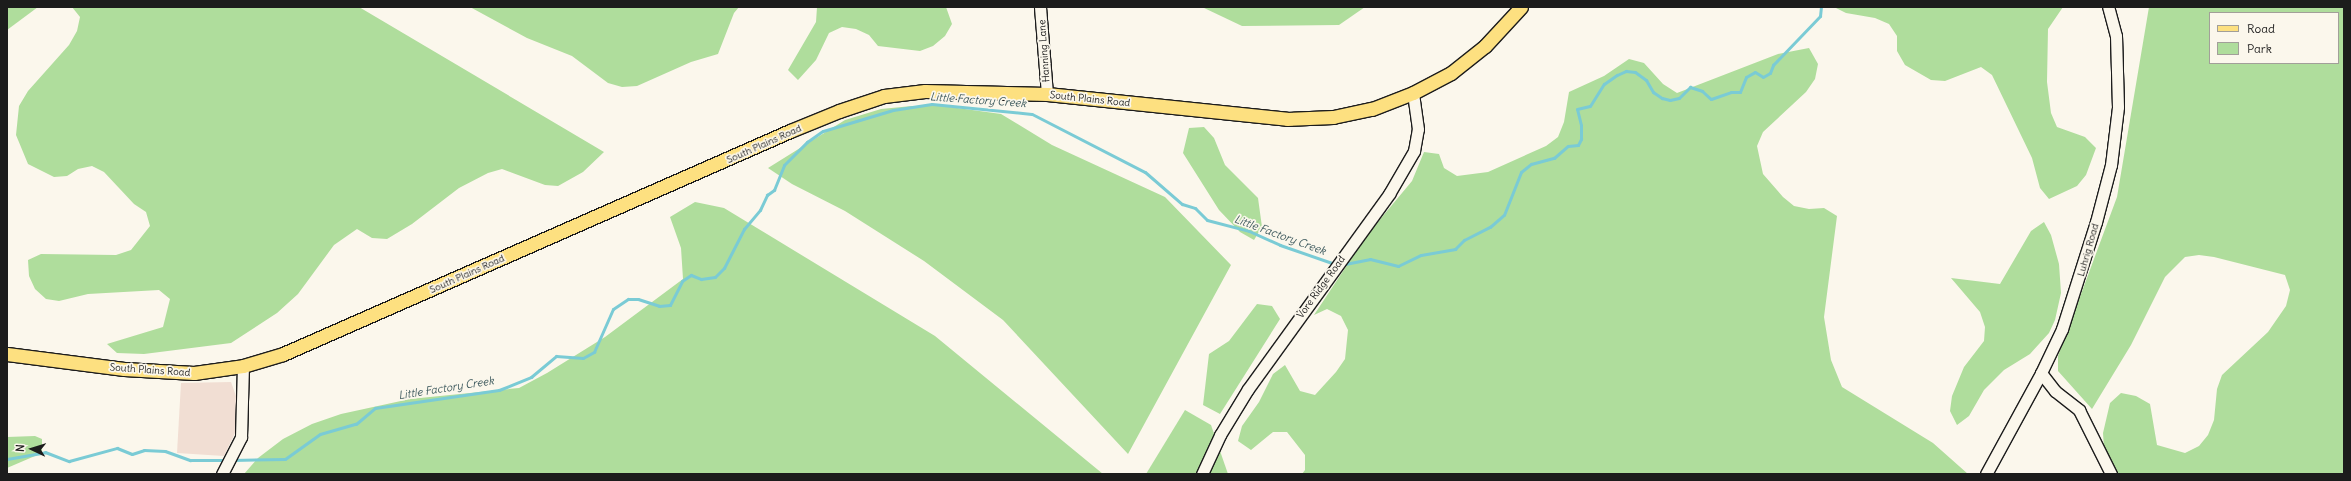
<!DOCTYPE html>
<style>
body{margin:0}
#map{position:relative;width:2351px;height:481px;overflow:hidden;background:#fbf7ec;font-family:Delius,sans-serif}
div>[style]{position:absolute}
.built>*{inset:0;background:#f1ded3}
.green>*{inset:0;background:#afdd9c}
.stream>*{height:3px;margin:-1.5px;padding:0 1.5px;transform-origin:1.5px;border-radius:1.5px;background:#7acbd5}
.roads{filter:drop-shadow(1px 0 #1c1c1c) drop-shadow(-1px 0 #1c1c1c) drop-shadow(0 1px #1c1c1c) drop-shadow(0 -1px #1c1c1c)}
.minor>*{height:11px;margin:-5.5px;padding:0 5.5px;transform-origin:5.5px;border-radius:5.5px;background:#fbf7ec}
.major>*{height:13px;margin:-6.5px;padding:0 6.5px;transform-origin:6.5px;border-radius:6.5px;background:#fde080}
span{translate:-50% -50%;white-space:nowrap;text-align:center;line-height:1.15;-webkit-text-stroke:3.5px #fbf7ec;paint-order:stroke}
.street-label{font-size:10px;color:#1c1c1c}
.water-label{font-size:11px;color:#3d595d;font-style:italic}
.frame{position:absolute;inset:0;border:8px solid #1c1c1c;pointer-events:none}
.legend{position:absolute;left:2209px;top:12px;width:130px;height:52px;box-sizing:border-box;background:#fbf7ec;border:1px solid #a29f99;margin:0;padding:5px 7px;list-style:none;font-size:12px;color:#1c1c1c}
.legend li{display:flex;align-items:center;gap:8px;height:20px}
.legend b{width:20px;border:1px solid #a29f99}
.north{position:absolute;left:12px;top:429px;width:40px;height:40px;-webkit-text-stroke:3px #fbf7ec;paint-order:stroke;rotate:274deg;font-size:11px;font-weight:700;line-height:16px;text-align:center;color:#1c1c1c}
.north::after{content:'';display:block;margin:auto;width:14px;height:18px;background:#1c1c1c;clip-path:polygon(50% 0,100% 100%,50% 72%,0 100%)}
</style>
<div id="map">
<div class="built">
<div style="clip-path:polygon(231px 382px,236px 396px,235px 433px,224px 456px,177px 453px,181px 383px)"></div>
</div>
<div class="green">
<div style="clip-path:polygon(7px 7px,38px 7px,7px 30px)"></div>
<div style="clip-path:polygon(72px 7px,359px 7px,604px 152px,583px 172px,558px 186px,545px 185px,502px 169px,488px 173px,459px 188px,412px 224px,387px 239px,372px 238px,357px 229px,334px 245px,298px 294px,277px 313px,231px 343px,144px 354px,117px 353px,107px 344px,163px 327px,170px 299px,159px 290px,88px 294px,59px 301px,46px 299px,35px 289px,29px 276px,28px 260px,41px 254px,116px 255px,131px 250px,150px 226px,146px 212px,134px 204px,104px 172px,92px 166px,78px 169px,67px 176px,54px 177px,28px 164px,16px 135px,19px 106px,28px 91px,69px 45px,77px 31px,80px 17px)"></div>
<div style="clip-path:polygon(470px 7px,739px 7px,734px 13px,718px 54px,691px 62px,637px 86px,622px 87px,608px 83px,572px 56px,527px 38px)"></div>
<div style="clip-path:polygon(817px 7px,946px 7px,952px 24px,945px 36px,933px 46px,920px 51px,878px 46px,869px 35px,856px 29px,842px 27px,829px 33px,816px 60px,798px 80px,788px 70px,816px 22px)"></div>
<div style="clip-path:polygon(1202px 7px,1365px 7px,1339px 25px,1242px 26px)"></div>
<div style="clip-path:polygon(1834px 7px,2063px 7px,2048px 29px,2047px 82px,2051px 113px,2057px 127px,2085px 137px,2096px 148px,2086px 175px,2077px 186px,2049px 199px,2040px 188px,2032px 158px,1992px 75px,1981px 67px,1945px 81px,1931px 80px,1905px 65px,1897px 51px,1897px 36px,1889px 24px,1875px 18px,1846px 13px)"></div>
<div style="clip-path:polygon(evenodd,2149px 7px,2344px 7px,2344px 474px,2116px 474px,2104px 448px,2103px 433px,2110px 403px,2121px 393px,2136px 396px,2150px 404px,2157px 445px,2185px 453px,2199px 446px,2208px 435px,2214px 420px,2217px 389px,2222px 375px,2268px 332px,2286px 306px,2290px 290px,2285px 275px,2214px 257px,2199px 255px,2185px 257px,2165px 277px,2131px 345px,2092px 409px,2058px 371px,2058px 356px,2117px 197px,2149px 7px,2210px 13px,2338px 13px,2338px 63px,2210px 63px,2210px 13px)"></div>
<div style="clip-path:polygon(1809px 48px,1818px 64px,1815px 79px,1806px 92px,1763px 132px,1757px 146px,1763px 174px,1783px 197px,1794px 206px,1809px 209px,1824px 208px,1837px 216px,1824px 317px,1831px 360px,1842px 387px,1933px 443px,1968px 474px,1302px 474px,1305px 470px,1305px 455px,1287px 432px,1273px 432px,1251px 450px,1238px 441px,1242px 426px,1259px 402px,1273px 374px,1285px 365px,1300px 391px,1315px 395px,1336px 372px,1345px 359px,1348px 330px,1341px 316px,1327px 309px,1314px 315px,1367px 235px,1412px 181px,1424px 152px,1439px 154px,1444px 168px,1457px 176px,1488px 172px,1546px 146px,1558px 137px,1564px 122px,1569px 92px,1604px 76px,1629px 59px,1644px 63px,1663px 84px,1677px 93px,1778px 54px)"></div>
<div style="clip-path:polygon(912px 106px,943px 106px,1001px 114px,1052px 145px,1165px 197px,1231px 265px,1128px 454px,1003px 320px,924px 261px,845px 211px,792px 184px,768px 168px,845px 120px,881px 109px)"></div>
<div style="clip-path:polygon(1204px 127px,1214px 138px,1225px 165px,1258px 198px,1262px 227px,1254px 240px,1240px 232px,1219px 210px,1183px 153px,1189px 128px)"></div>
<div style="clip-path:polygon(695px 202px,724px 208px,935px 336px,1103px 474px,244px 474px,258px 458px,283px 439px,312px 424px,341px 414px,410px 399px,519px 388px,547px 373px,605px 337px,683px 279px,681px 248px,670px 217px)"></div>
<div style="clip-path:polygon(2044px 222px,2051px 235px,2059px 264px,2061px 293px,2055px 320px,2049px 333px,2030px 354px,2004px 370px,1984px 390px,1969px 416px,1957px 425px,1950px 411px,1952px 396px,1964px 367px,1984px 341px,1985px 327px,1980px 312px,1951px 278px,2000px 284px,2031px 231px)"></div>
<div style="clip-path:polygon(1257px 304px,1272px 306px,1280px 319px,1220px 414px,1203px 405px,1209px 354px,1229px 341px)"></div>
<div style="clip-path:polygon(1185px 410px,1211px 425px,1228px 474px,1146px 474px)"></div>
<div style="clip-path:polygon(35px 436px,42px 439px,42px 453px,7px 468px,7px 437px)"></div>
</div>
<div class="stream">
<div style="left:1340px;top:265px;width:31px;rotate:-11deg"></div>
<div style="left:1370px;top:259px;width:29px;rotate:14deg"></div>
<div style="left:1398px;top:266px;width:25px;rotate:-26deg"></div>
<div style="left:1421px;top:255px;width:35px;rotate:-10deg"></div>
<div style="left:1455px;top:249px;width:13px;rotate:-45deg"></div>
<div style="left:1464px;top:240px;width:29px;rotate:-27deg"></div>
<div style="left:1490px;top:227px;width:18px;rotate:-41deg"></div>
<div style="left:1504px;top:215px;width:46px;rotate:-68.4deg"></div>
<div style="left:1521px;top:172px;width:13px;rotate:-39deg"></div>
<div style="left:1531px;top:164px;width:24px;rotate:-15deg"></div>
<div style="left:1554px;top:158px;width:18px;rotate:-41deg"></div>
<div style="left:1568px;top:146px;width:10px;rotate:-6deg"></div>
<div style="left:1578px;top:145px;width:7px;rotate:-63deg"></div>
<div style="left:1581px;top:139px;width:14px;rotate:-90deg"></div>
<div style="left:1581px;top:125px;width:16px;rotate:-104deg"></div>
<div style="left:1577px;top:109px;width:13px;rotate:-13deg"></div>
<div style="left:1590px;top:106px;width:26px;rotate:-58deg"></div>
<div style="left:1604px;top:84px;width:16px;rotate:-35deg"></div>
<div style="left:1617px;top:75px;width:10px;rotate:-24deg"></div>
<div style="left:1626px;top:71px;width:9px;rotate:6deg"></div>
<div style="left:1635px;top:72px;width:14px;rotate:36deg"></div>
<div style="left:1646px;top:80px;width:14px;rotate:60deg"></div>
<div style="left:1653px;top:92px;width:11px;rotate:34deg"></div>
<div style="left:1662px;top:98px;width:8px;rotate:14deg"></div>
<div style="left:1670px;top:100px;width:9px;rotate:-13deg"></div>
<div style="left:1679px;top:98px;width:16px;rotate:-45deg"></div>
<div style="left:1690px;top:87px;width:13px;rotate:18deg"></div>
<div style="left:1702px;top:91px;width:12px;rotate:42deg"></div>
<div style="left:1711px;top:99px;width:21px;rotate:-19deg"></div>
<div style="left:1731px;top:92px;width:9px"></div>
<div style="left:1740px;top:92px;width:16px;rotate:-68deg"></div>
<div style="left:1746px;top:77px;width:10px;rotate:-29deg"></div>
<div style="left:1755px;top:72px;width:9px;rotate:32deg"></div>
<div style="left:1763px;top:77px;width:8px;rotate:-30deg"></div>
<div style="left:1770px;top:73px;width:9px;rotate:-69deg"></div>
<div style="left:1773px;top:65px;width:68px;rotate:-46.2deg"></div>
<div style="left:1820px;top:16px;width:9px;rotate:-84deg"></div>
<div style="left:7px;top:459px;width:39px;rotate:-10deg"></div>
<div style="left:45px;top:452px;width:26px;rotate:21deg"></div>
<div style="left:69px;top:461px;width:50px;rotate:-15.2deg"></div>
<div style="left:117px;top:448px;width:16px;rotate:22deg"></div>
<div style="left:132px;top:454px;width:13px;rotate:-18deg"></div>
<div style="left:144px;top:450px;width:21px;rotate:3deg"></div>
<div style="left:165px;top:451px;width:27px;rotate:20deg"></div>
<div style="left:190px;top:460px;width:36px"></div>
<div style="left:232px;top:460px;width:53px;rotate:-1.1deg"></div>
<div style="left:285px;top:459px;width:43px;rotate:-35.5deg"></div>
<div style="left:320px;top:434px;width:37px;rotate:-16deg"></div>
<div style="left:356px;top:424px;width:25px;rotate:-40deg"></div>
<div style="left:375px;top:408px;width:125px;rotate:-8.3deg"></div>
<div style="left:499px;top:390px;width:35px;rotate:-22deg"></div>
<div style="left:531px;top:377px;width:33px;rotate:-40deg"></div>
<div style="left:556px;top:356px;width:27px;rotate:4deg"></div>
<div style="left:583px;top:358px;width:13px;rotate:-29deg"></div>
<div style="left:594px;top:352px;width:47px;rotate:-66.2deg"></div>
<div style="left:613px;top:309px;width:18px;rotate:-34deg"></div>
<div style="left:628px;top:299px;width:10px"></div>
<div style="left:638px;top:299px;width:22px;rotate:18deg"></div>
<div style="left:659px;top:306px;width:11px;rotate:-5deg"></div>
<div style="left:670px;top:305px;width:27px;rotate:-63deg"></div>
<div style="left:682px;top:281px;width:11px;rotate:-34deg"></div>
<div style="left:691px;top:275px;width:11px;rotate:22deg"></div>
<div style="left:701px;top:279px;width:14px;rotate:-8deg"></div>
<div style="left:715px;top:277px;width:13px;rotate:-45deg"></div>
<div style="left:724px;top:268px;width:44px;rotate:-62.9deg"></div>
<div style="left:744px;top:229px;width:25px;rotate:-50deg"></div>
<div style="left:760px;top:210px;width:17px;rotate:-65deg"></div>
<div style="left:767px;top:195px;width:9px;rotate:-36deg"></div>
<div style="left:774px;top:190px;width:27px;rotate:-68deg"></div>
<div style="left:784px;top:165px;width:33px;rotate:-45deg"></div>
<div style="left:807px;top:142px;width:19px;rotate:-35deg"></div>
<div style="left:823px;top:131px;width:73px;rotate:-16.7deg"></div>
<div style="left:893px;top:110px;width:39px;rotate:-9deg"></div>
<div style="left:932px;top:104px;width:100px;rotate:5.7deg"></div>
<div style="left:1032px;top:114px;width:127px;rotate:27.2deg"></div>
<div style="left:1145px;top:172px;width:49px;rotate:40.9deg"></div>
<div style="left:1182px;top:204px;width:14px;rotate:17deg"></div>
<div style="left:1195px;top:208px;width:17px;rotate:45deg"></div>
<div style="left:1207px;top:220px;width:43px;rotate:14.7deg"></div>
<div style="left:1249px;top:231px;width:34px;rotate:24deg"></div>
<div style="left:1280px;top:245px;width:58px;rotate:19.1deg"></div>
</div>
<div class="roads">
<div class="minor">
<div style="left:1040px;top:7px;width:87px;rotate:85.4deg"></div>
<div style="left:2041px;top:373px;width:23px;rotate:52deg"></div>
<div style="left:2055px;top:391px;width:31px;rotate:38deg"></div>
<div style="left:2079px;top:410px;width:72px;rotate:63.4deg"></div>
<div style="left:222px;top:474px;width:42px;rotate:-62.8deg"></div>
<div style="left:241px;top:437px;width:71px;rotate:-88.4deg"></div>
<div style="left:1202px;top:474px;width:43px;rotate:-65.2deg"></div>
<div style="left:1220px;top:435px;width:54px;rotate:-58.7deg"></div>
<div style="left:1248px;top:389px;width:241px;rotate:-54.1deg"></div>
<div style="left:1389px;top:194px;width:50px;rotate:-59.8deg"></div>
<div style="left:1414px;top:151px;width:22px;rotate:-80deg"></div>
<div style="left:1418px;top:129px;width:36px;rotate:-98deg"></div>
<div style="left:1986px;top:474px;width:115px;rotate:-61.4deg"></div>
<div style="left:2041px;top:373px;width:49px;rotate:-64.5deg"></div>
<div style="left:2062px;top:329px;width:112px;rotate:-72.4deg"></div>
<div style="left:2096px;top:222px;width:59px;rotate:-75.3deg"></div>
<div style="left:2111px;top:165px;width:58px;rotate:-83.1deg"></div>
<div style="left:2118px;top:107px;width:71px;rotate:-91.6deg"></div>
<div style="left:2116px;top:36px;width:30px;rotate:-105deg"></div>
</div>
<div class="major">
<div style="left:7px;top:354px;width:118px;rotate:7.3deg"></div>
<div style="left:124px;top:369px;width:70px;rotate:3.3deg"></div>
<div style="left:194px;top:373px;width:49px;rotate:-8.1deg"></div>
<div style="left:243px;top:366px;width:42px;rotate:-16.7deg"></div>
<div style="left:283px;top:354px;width:554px;rotate:-23.74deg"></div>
<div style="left:790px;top:131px;width:53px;rotate:-22.2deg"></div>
<div style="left:839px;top:111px;width:47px;rotate:-18.4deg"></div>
<div style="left:884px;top:96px;width:41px;rotate:-7deg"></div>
<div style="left:925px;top:91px;width:122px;rotate:1.4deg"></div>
<div style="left:1047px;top:94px;width:241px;rotate:5.9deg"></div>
<div style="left:1287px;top:119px;width:46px;rotate:-2.5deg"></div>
<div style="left:1333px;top:117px;width:40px;rotate:-12deg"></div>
<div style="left:1372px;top:109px;width:44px;rotate:-21.3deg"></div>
<div style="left:1413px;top:93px;width:43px;rotate:-27.8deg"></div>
<div style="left:1451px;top:73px;width:43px;rotate:-38.5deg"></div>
<div style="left:1485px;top:46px;width:53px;rotate:-47.3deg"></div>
</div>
</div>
<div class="street-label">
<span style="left:1044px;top:51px;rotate:-94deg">Hanning Lane</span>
<span style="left:1090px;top:99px;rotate:6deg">South Plains Road</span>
<span style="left:764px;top:144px;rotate:-24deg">South Plains Road</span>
<span style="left:2088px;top:250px;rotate:-74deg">Luhrig Road</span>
<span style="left:467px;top:274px;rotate:-24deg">South Plains Road</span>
<span style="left:1321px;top:287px;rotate:-54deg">Vore Ridge Road</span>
<span style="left:150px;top:370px;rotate:4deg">South Plains Road</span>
</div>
<div class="water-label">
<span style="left:978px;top:100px;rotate:4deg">Little Factory Creek</span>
<span style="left:1280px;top:235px;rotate:20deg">Little Factory Creek</span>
<span style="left:446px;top:388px;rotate:-9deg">Little Factory Creek</span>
</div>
<div class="frame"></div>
<ul class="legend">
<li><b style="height:5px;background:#fde080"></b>Road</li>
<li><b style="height:11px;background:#afdd9c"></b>Park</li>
</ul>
<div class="north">N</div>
</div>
